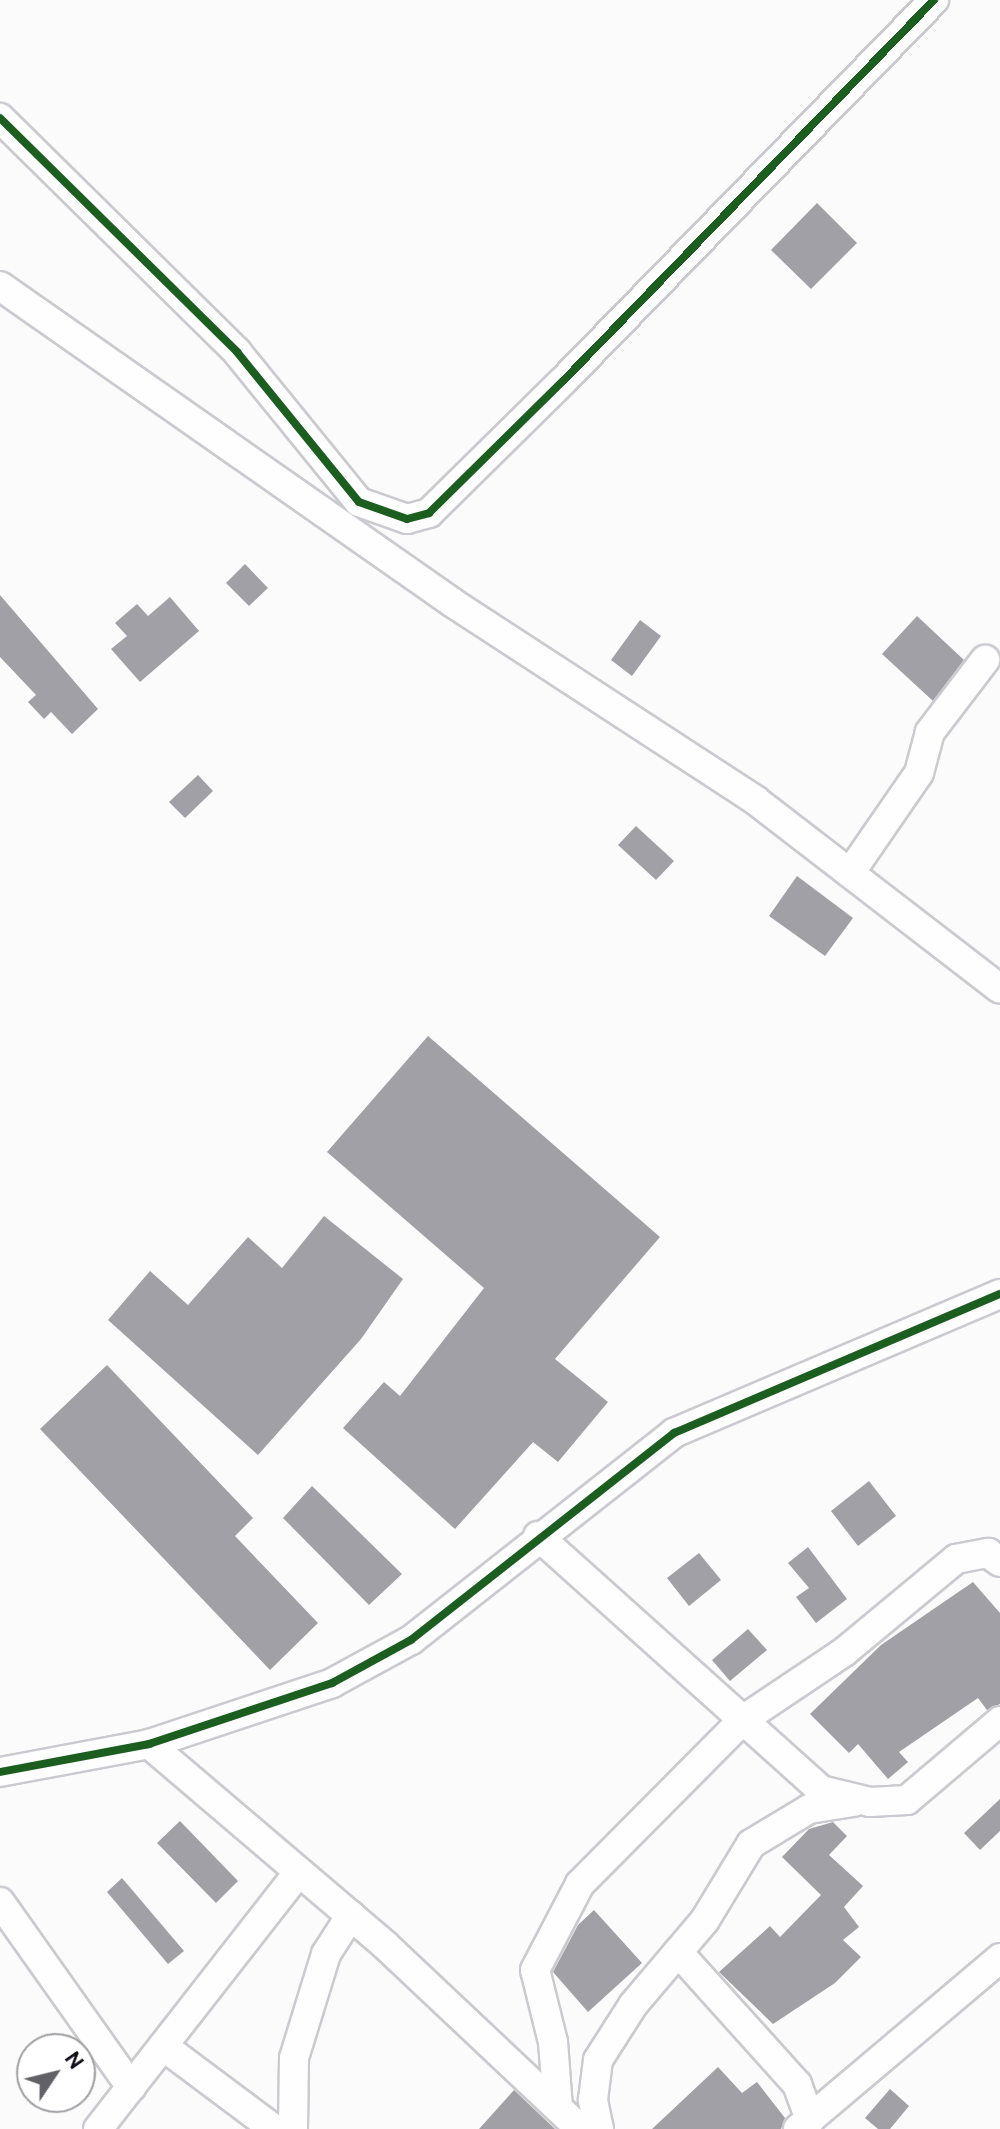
<!DOCTYPE html>
<style>
body{margin:0}
#map{position:relative;width:1000px;height:2129px;overflow:hidden;background:#fbfbfb;font-family:Cabin,sans-serif}
div>[style]{position:absolute}
.building>*{inset:0;background:#a1a0a6}
.roads{filter:drop-shadow(2px 0 #cbcad0) drop-shadow(-2px 0 #cbcad0) drop-shadow(0 2px #cbcad0) drop-shadow(0 -2px #cbcad0)}
.street>*{height:28px;margin:-14px;padding:0 14px;transform-origin:14px;border-radius:14px;background:#fefefe}
.cycleway>*{height:8px;margin:-4px;padding:0 4px;transform-origin:4px;border-radius:4px;background:#1b5e20}
span{translate:-50% -50%;white-space:nowrap;text-align:center;line-height:1.15;-webkit-text-stroke:8px #fff;paint-order:stroke}
.north{position:absolute;left:16px;top:2033px;width:80px;height:80px;box-sizing:border-box;background:#fff;border:2px solid #a09fa3;border-radius:50%;rotate:55deg;font-size:22px;font-weight:700;line-height:32px;text-align:center;color:#110e19}
.north::after{content:'';display:block;margin:auto;width:28px;height:36px;background:#636168;clip-path:polygon(50% 0,100% 100%,50% 72%,0 100%)}
</style>
<div id="map">
<div class="building">
<div style="clip-path:polygon(817px 203px,857px 243px,811px 289px,771px 250px)"></div>
<div style="clip-path:polygon(245px 564px,268px 588px,249px 606px,226px 583px)"></div>
<div style="clip-path:polygon(0 595px,98px 709px,72px 734px,51px 712px,44px 719px,28px 702px,36px 695px,0 657px)"></div>
<div style="clip-path:polygon(170px 597px,199px 631px,140px 682px,111px 649px,127px 636px,115px 623px,137px 604px,148px 616px)"></div>
<div style="clip-path:polygon(917px 616px,964px 660px,933px 701px,882px 654px)"></div>
<div style="clip-path:polygon(640px 620px,661px 636px,632px 676px,611px 660px)"></div>
<div style="clip-path:polygon(198px 775px,213px 791px,185px 818px,169px 802px)"></div>
<div style="clip-path:polygon(636px 826px,674px 861px,656px 880px,618px 845px)"></div>
<div style="clip-path:polygon(797px 876px,853px 918px,825px 956px,769px 916px)"></div>
<div style="clip-path:polygon(428px 1036px,660px 1237px,555px 1359px,608px 1402px,558px 1462px,533px 1442px,455px 1529px,343px 1428px,384px 1382px,400px 1396px,484px 1288px,327px 1152px)"></div>
<div style="clip-path:polygon(324px 1216px,403px 1279px,361px 1339px,258px 1455px,108px 1320px,150px 1271px,188px 1305px,248px 1237px,282px 1268px)"></div>
<div style="clip-path:polygon(107px 1365px,253px 1518px,235px 1536px,318px 1623px,270px 1670px,40px 1429px)"></div>
<div style="clip-path:polygon(869px 1481px,896px 1516px,858px 1546px,831px 1511px)"></div>
<div style="clip-path:polygon(312px 1486px,402px 1574px,369px 1605px,283px 1518px)"></div>
<div style="clip-path:polygon(808px 1547px,847px 1599px,816px 1623px,796px 1597px,809px 1588px,788px 1563px)"></div>
<div style="clip-path:polygon(699px 1553px,721px 1580px,689px 1606px,667px 1578px)"></div>
<div style="clip-path:polygon(973px 1582px,1000px 1613px,1000px 1704px,987px 1710px,978px 1698px,899px 1752px,908px 1762px,888px 1779px,858px 1744px,849px 1753px,810px 1714px,881px 1645px)"></div>
<div style="clip-path:polygon(748px 1629px,767px 1650px,730px 1681px,712px 1660px)"></div>
<div style="clip-path:polygon(1000px 1799px,1000px 1831px,980px 1850px,964px 1833px)"></div>
<div style="clip-path:polygon(180px 1821px,238px 1881px,216px 1903px,157px 1843px)"></div>
<div style="clip-path:polygon(833px 1822px,847px 1836px,829px 1855px,863px 1886px,844px 1907px,859px 1927px,843px 1940px,861px 1957px,835px 1983px,773px 2024px,719px 1972px,770px 1926px,780px 1937px,821px 1895px,782px 1857px,809px 1829px)"></div>
<div style="clip-path:polygon(122px 1878px,184px 1951px,168px 1964px,107px 1892px)"></div>
<div style="clip-path:polygon(594px 1910px,642px 1963px,588px 2012px,553px 1972px,578px 1925px)"></div>
<div style="clip-path:polygon(718px 2067px,742px 2093px,757px 2082px,785px 2118px,781px 2129px,652px 2129px)"></div>
<div style="clip-path:polygon(890px 2089px,909px 2106px,890px 2129px,878px 2129px,865px 2118px)"></div>
<div style="clip-path:polygon(514px 2090px,555px 2129px,479px 2129px)"></div>
</div>
<div class="roads">
<div class="street">
<div style="left:0;top:118px;width:333px;rotate:44.6deg"></div>
<div style="left:237px;top:352px;width:193px;rotate:50.9deg"></div>
<div style="left:359px;top:502px;width:51px;rotate:19.5deg"></div>
<div style="left:407px;top:519px;width:23px;rotate:-15deg"></div>
<div style="left:429px;top:513px;width:188px;rotate:-44.6deg"></div>
<div style="left:563px;top:381px;width:532px;rotate:-45.76deg"></div>
<div style="left:0;top:286px;width:553px;rotate:34.98deg"></div>
<div style="left:453px;top:603px;width:361px;rotate:33.1deg"></div>
<div style="left:755px;top:800px;width:309px;rotate:37.6deg"></div>
<div style="left:850px;top:873px;width:121px;rotate:-55.4deg"></div>
<div style="left:919px;top:773px;width:42px;rotate:-75deg"></div>
<div style="left:930px;top:732px;width:91px;rotate:-52.6deg"></div>
<div style="left:538px;top:1536px;width:380px;rotate:41.9deg"></div>
<div style="left:821px;top:1790px;width:50px;rotate:13.8deg"></div>
<div style="left:870px;top:1802px;width:37px;rotate:-3deg"></div>
<div style="left:907px;top:1800px;width:122px;rotate:-40.3deg"></div>
<div style="left:149px;top:1744px;width:310px;rotate:40.4deg"></div>
<div style="left:385px;top:1945px;width:268px;rotate:43.3deg"></div>
<div style="left:0;top:1772px;width:152px;rotate:-10.6deg"></div>
<div style="left:149px;top:1744px;width:193px;rotate:-18.4deg"></div>
<div style="left:332px;top:1683px;width:90px;rotate:-28.6deg"></div>
<div style="left:411px;top:1640px;width:335px;rotate:-38.2deg"></div>
<div style="left:674px;top:1433px;width:354px;rotate:-23.1deg"></div>
<div style="left:0;top:1902px;width:227px;rotate:54.7deg"></div>
<div style="left:678px;top:1952px;width:178px;rotate:48deg"></div>
<div style="left:797px;top:2084px;width:37px;rotate:70deg"></div>
<div style="left:810px;top:2119px;width:11px;rotate:112deg"></div>
<div style="left:163px;top:2046px;width:139px;rotate:36.8deg"></div>
<div style="left:558px;top:2108px;width:66px;rotate:-94.3deg"></div>
<div style="left:553px;top:2042px;width:74px;rotate:-104deg"></div>
<div style="left:535px;top:1970px;width:97px;rotate:-62.4deg"></div>
<div style="left:580px;top:1884px;width:233px;rotate:-45.2deg"></div>
<div style="left:744px;top:1719px;width:120px;rotate:-33.8deg"></div>
<div style="left:844px;top:1652px;width:146px;rotate:-39.7deg"></div>
<div style="left:956px;top:1559px;width:33px;rotate:-11deg"></div>
<div style="left:988px;top:1553px;width:15px;rotate:37deg"></div>
<div style="left:98px;top:2129px;width:326px;rotate:-52deg"></div>
<div style="left:293px;top:2129px;width:71px;rotate:-89.2deg"></div>
<div style="left:294px;top:2058px;width:109px;rotate:-72.9deg"></div>
<div style="left:326px;top:1954px;width:46px;rotate:-57.3deg"></div>
<div style="left:599px;top:2129px;width:30px;rotate:-102deg"></div>
<div style="left:593px;top:2100px;width:40px;rotate:-82.9deg"></div>
<div style="left:598px;top:2060px;width:65px;rotate:-57.5deg"></div>
<div style="left:633px;top:2005px;width:111px;rotate:-49.7deg"></div>
<div style="left:705px;top:1920px;width:89px;rotate:-58.8deg"></div>
<div style="left:751px;top:1844px;width:68px;rotate:-31.1deg"></div>
<div style="left:809px;top:1809px;width:45px;rotate:-9deg"></div>
<div style="left:798px;top:2129px;width:265px;rotate:-40.2deg"></div>
</div>
</div>
<div class="cycleway">
<div style="left:0;top:118px;width:333px;rotate:44.6deg"></div>
<div style="left:237px;top:352px;width:193px;rotate:50.9deg"></div>
<div style="left:359px;top:502px;width:51px;rotate:19.5deg"></div>
<div style="left:407px;top:519px;width:23px;rotate:-15deg"></div>
<div style="left:429px;top:513px;width:188px;rotate:-44.6deg"></div>
<div style="left:563px;top:381px;width:532px;rotate:-45.76deg"></div>
<div style="left:0;top:1772px;width:152px;rotate:-10.6deg"></div>
<div style="left:149px;top:1744px;width:193px;rotate:-18.4deg"></div>
<div style="left:332px;top:1683px;width:90px;rotate:-28.6deg"></div>
<div style="left:411px;top:1640px;width:335px;rotate:-38.2deg"></div>
<div style="left:674px;top:1433px;width:354px;rotate:-23.1deg"></div>
</div>
<div class="north">N</div>
</div>
